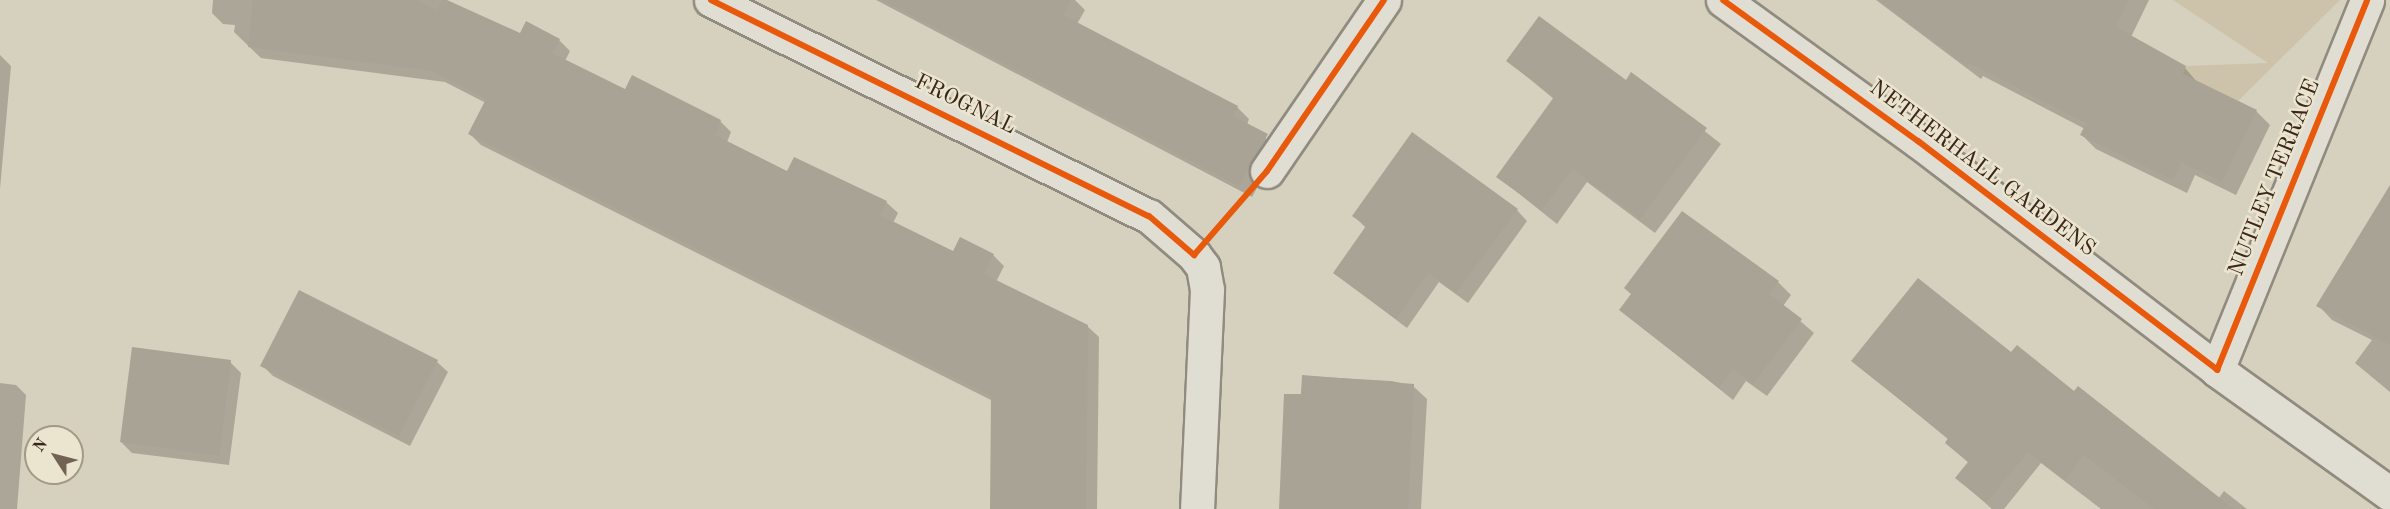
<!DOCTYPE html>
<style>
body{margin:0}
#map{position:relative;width:2390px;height:509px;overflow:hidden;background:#d6d0be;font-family:"Old Standard TT",serif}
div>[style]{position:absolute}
.green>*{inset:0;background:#ccc3aa}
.shadow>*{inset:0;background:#0003}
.building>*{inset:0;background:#a9a396}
.roads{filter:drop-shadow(2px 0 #918b7f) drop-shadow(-2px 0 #918b7f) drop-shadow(0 2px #918b7f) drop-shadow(0 -2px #918b7f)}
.minor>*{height:33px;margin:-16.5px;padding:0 16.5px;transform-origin:16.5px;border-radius:16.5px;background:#e0ddd3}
.cycleway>*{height:6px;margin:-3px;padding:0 3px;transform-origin:3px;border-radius:3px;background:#e8590c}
span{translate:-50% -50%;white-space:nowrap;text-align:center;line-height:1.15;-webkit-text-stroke:5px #ebe4ce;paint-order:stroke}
.street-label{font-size:22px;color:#3a271b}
.north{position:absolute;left:24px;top:425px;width:60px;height:60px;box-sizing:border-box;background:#ebe4ce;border:2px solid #a49886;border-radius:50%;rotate:306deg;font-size:16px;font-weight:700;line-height:24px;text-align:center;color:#3a271b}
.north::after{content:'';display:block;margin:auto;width:21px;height:27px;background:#716254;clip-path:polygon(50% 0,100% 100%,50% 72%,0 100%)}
</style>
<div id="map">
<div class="green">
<div style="clip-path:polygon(2173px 0,2340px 0,2238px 101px,2211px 88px,2179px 81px,2186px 66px,2268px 63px)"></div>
</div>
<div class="shadow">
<div style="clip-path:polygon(213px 0,444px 0,521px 35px,559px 40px,570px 51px,565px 61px,626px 91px,720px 121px,731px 132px,727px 142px,788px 173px,886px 202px,898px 213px,893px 223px,954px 253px,993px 255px,1004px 266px,996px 282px,1087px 326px,1099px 337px,1097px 509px,991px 509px,993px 401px,481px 145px,470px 134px,486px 103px,445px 82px,261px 58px,234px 32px,235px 25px,223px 24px,212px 13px)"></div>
<div style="clip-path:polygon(876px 0,1075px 0,1085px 10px,1077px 24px,1237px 107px,1249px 119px,1247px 125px,1279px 148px,1252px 197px)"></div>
<div style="clip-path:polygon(1876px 0,2149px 0,2131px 37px,2185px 68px,2198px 83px,2256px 111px,2270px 125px,2236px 195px,2195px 175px,2187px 193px,2096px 149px,2082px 135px,2085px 129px,1983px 76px,1981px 79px)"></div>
<div style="clip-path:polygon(0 55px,11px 66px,0 189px)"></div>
<div style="clip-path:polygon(1508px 61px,1626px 82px,1632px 74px,1721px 144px,1655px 233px,1587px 182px,1557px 224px,1498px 177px,1555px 100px)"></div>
<div style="clip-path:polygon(2390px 188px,2390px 392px,2355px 363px,2372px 340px,2332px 320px,2318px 305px)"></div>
<div style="clip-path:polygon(1517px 210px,1527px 221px,1468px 303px,1439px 282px,1407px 328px,1334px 273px,1366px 228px,1354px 216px)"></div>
<div style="clip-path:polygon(1778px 282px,1791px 295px,1783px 306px,1814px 333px,1767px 396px,1746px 381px,1733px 400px,1621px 310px)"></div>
<div style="clip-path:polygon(299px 292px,437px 362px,448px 372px,410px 446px,273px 376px,262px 365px)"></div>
<div style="clip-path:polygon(2011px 355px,2075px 393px,2218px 499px,2224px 491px,2247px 509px,2101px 509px,2041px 463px,2004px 509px,1992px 509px,1957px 478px,1969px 463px,1947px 443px,1949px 440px,1853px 361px)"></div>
<div style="clip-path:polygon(230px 362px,241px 373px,229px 465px,132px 453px,121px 442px)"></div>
<div style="clip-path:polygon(1304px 376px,1392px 381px,1413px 386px,1427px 399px,1421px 509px,1280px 509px)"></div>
<div style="clip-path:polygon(0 383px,16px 385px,26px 395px,17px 509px,0 509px)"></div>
</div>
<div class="building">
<div style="clip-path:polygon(253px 0,417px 0,437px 10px,442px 0,447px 0,520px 33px,526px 21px,560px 39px,552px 53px,625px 89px,632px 75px,721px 120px,715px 135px,787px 171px,794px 157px,887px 201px,880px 215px,953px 251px,960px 237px,994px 254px,984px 274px,1088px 325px,1086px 509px,990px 509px,991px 396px,468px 134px,486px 99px,432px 71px,248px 47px)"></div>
<div style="clip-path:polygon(882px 0,1071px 0,1063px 15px,1238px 106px,1233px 116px,1268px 134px,1239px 186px)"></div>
<div style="clip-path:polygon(1878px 0,2129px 0,2116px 27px,2186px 66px,2183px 74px,2257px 110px,2222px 182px,2181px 162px,2173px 180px,2080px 135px,2086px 123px,1969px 63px,1967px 66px)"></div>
<div style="clip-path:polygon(1539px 16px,1626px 80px,1631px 72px,1707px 128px,1640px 219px,1572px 169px,1542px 210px,1496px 177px,1554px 97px,1506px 61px)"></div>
<div style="clip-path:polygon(1412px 132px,1518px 209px,1456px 293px,1428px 273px,1396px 319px,1333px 273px,1366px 226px,1352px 216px)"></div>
<div style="clip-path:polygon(2390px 185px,2390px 345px,2316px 306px)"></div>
<div style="clip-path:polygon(1682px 211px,1779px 281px,1769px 294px,1802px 319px,1753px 384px,1733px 369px,1719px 388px,1619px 310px,1631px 294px,1624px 288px)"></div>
<div style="clip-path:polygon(1918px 278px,2011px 352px,2017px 345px,2074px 391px,2078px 386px,2234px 509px,2154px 509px,2084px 455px,2065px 480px,2028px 452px,1986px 503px,1955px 478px,1968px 462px,1945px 443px,1948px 438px,1851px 361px)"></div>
<div style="clip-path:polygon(299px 290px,438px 360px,399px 436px,260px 366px)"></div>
<div style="clip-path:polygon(132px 347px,231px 360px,219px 456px,120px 442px)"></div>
<div style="clip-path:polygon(1302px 375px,1414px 384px,1408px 509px,1279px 509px,1284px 394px,1301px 394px)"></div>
</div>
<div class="roads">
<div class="minor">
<div style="left:711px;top:0;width:488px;rotate:26.3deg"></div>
<div style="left:1149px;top:216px;width:60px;rotate:40.9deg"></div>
<div style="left:1194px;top:255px;width:15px;rotate:53deg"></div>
<div style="left:1203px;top:267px;width:23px;rotate:80deg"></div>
<div style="left:1207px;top:290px;width:219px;rotate:92.6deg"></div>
<div style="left:1723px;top:0;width:241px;rotate:35.9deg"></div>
<div style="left:1918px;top:141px;width:377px;rotate:37.4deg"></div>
<div style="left:2217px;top:370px;width:213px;rotate:35.6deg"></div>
<div style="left:1267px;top:171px;width:207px;rotate:-55.6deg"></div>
<div style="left:2217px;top:370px;width:399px;rotate:-67.9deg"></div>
</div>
</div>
<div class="cycleway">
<div style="left:711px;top:0;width:488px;rotate:26.3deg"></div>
<div style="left:1149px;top:216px;width:60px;rotate:40.9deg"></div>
<div style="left:1194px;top:255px;width:111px;rotate:-49deg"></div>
<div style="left:1267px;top:171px;width:207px;rotate:-55.6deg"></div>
<div style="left:1723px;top:0;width:241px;rotate:35.9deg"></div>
<div style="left:1918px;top:141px;width:377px;rotate:37.4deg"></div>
<div style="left:2217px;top:370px;width:399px;rotate:-67.9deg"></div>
</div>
<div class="street-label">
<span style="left:965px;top:105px;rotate:26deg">FROGNAL</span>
<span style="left:1982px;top:169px;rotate:37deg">NETHERHALL GARDENS</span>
<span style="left:2275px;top:178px;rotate:-68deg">NUTLEY TERRACE</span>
</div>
<div class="north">N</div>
</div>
